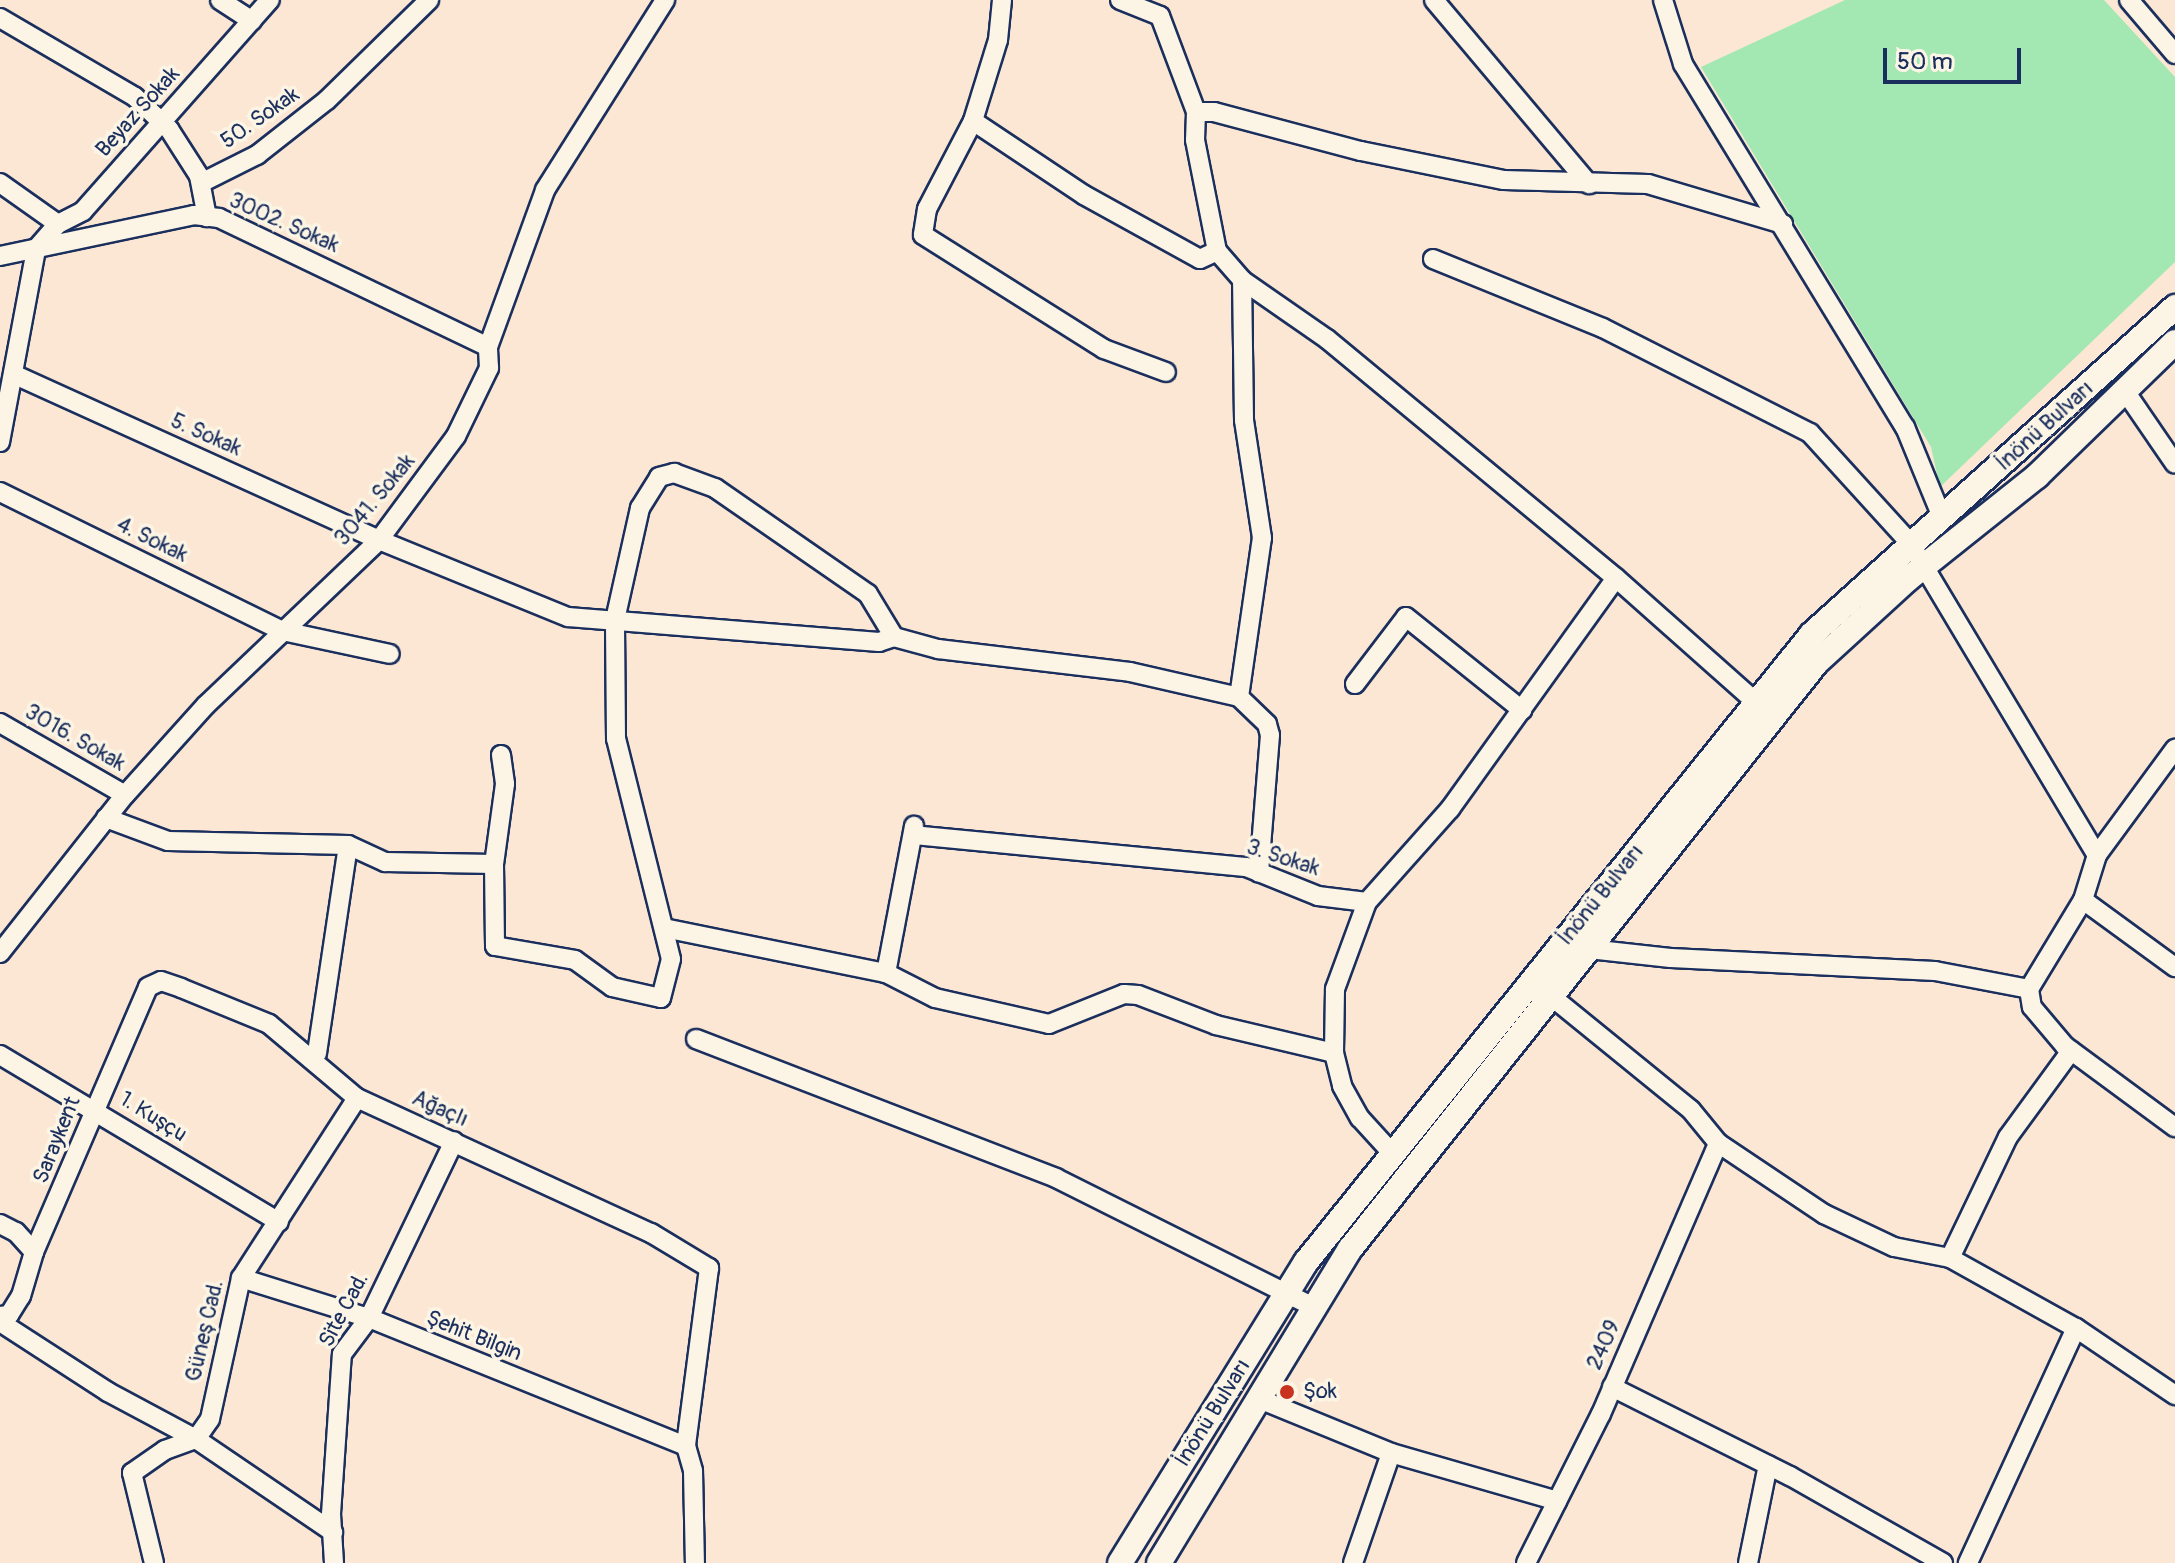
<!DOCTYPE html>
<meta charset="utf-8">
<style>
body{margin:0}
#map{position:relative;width:2175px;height:1563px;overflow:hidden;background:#fbe7d3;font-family:Pangolin,sans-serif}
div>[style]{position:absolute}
.green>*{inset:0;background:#a3e8b3}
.roads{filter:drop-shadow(2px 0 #1b2f5e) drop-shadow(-2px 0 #1b2f5e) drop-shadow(0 2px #1b2f5e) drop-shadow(0 -2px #1b2f5e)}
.street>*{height:18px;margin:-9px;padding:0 9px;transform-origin:9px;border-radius:9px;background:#fcf5e5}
.secondary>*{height:24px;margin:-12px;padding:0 12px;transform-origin:12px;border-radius:12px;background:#fcf5e5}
.dots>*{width:22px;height:22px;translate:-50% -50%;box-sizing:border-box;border:4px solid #fcf5e5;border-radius:50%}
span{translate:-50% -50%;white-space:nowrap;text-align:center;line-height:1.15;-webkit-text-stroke:7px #fcf5e5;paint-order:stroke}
.street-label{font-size:22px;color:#1b2f5e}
.poi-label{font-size:22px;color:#1b2f5e}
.left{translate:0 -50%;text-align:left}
.scale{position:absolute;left:1883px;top:48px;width:138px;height:36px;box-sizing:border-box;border:4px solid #1b2f5e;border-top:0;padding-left:10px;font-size:24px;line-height:28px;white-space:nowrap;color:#1b2f5e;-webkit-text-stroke:6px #fcf5e5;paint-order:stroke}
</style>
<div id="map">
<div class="green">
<div style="clip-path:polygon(1845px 0,2104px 0,2175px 77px,2175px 262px,1940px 487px,1931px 447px,1701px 67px)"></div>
</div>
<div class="roads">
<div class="street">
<div style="left:220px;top:0;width:38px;rotate:33deg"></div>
<div style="left:1002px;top:0;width:40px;rotate:95.7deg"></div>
<div style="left:998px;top:40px;width:85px;rotate:107.2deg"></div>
<div style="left:973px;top:121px;width:99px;rotate:117.6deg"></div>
<div style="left:927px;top:209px;width:26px;rotate:99deg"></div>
<div style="left:923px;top:235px;width:214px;rotate:32.2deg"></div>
<div style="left:1104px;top:349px;width:66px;rotate:20.4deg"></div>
<div style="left:1120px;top:0;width:43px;rotate:21.8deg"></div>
<div style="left:1160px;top:16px;width:103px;rotate:69.4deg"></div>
<div style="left:1196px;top:112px;width:28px;rotate:92deg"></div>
<div style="left:1195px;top:140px;width:113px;rotate:78.8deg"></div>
<div style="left:1434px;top:0;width:241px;rotate:49.9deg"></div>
<div style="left:1663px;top:0;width:67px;rotate:72.6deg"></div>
<div style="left:1683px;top:64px;width:426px;rotate:58.6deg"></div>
<div style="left:1905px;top:427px;width:97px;rotate:67.7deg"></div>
<div style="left:2129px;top:0;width:71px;rotate:49.6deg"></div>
<div style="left:0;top:18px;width:156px;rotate:30.3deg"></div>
<div style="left:135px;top:97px;width:47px;rotate:43.3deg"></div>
<div style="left:169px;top:129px;width:56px;rotate:57.4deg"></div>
<div style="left:199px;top:176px;width:42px;rotate:79deg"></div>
<div style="left:1196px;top:112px;width:18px"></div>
<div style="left:1214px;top:112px;width:152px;rotate:14.9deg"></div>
<div style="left:1361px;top:151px;width:146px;rotate:11.5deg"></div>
<div style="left:1504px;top:180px;width:144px;rotate:1.6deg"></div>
<div style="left:1648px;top:184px;width:141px;rotate:16.5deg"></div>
<div style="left:973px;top:121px;width:133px;rotate:33.7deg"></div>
<div style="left:1084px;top:195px;width:132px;rotate:28.9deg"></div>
<div style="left:1200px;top:259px;width:19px;rotate:-25deg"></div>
<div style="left:1217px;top:251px;width:38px;rotate:49deg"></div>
<div style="left:1242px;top:280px;width:103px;rotate:34.8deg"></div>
<div style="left:1327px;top:339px;width:375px;rotate:39.6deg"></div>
<div style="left:1616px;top:578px;width:188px;rotate:41.6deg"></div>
<div style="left:0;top:183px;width:71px;rotate:35.3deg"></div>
<div style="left:201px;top:183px;width:63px;rotate:-26.6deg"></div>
<div style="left:257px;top:155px;width:89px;rotate:-38.2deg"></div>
<div style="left:327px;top:100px;width:143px;rotate:-44.4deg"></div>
<div style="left:0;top:256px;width:198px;rotate:-11.9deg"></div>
<div style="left:194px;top:215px;width:25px;rotate:7deg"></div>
<div style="left:219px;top:218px;width:298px;rotate:25.6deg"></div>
<div style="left:1433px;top:259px;width:183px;rotate:22.1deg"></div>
<div style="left:1603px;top:328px;width:232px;rotate:26.9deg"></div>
<div style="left:1810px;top:433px;width:149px;rotate:47.7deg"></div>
<div style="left:1910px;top:543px;width:364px;rotate:59.1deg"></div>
<div style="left:2097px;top:855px;width:47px;rotate:107.3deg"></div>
<div style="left:2083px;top:900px;width:104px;rotate:121.2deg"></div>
<div style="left:2029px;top:989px;width:18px;rotate:81deg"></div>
<div style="left:2032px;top:1007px;width:51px;rotate:49.8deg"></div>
<div style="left:2065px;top:1046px;width:137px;rotate:36.4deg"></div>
<div style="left:13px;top:374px;width:402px;rotate:24.4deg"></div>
<div style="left:379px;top:540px;width:204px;rotate:22.2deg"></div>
<div style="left:568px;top:617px;width:312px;rotate:4.6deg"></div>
<div style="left:879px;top:642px;width:16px;rotate:-18deg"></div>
<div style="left:894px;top:637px;width:46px;rotate:15.3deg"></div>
<div style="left:938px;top:649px;width:193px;rotate:6.8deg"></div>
<div style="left:1130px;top:672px;width:112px;rotate:12.9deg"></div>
<div style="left:1239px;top:697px;width:39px;rotate:44deg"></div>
<div style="left:1267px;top:724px;width:11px;rotate:75deg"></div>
<div style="left:1270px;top:735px;width:138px;rotate:94.6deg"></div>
<div style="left:2125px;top:391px;width:88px;rotate:55.6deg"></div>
<div style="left:0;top:442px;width:196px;rotate:-79.4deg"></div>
<div style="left:36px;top:249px;width:33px;rotate:-49deg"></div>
<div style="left:58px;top:224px;width:28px;rotate:-27deg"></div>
<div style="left:83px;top:211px;width:282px;rotate:-48.5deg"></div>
<div style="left:0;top:492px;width:315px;rotate:26.2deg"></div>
<div style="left:283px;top:631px;width:109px;rotate:12.1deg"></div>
<div style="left:1355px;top:684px;width:84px;rotate:-52.7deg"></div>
<div style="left:1406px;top:617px;width:149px;rotate:38.7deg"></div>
<div style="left:1239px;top:697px;width:161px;rotate:-81.8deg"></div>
<div style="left:1262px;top:538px;width:119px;rotate:-98.7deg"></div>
<div style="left:1244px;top:420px;width:140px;rotate:-90.8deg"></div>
<div style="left:0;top:723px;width:144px;rotate:29.9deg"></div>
<div style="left:501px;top:755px;width:29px;rotate:82deg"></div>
<div style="left:505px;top:784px;width:81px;rotate:97.8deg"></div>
<div style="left:494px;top:864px;width:82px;rotate:89.3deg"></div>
<div style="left:495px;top:946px;width:81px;rotate:9.9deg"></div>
<div style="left:575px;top:960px;width:46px;rotate:36.1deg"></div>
<div style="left:612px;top:987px;width:50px;rotate:12.7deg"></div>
<div style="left:661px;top:998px;width:40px;rotate:-75.6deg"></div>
<div style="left:671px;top:959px;width:227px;rotate:-104deg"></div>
<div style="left:616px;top:739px;width:119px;rotate:-90.5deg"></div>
<div style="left:615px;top:620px;width:115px;rotate:-77.4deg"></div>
<div style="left:640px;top:508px;width:36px;rotate:-58deg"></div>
<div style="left:659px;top:477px;width:16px;rotate:-15deg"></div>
<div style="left:674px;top:473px;width:44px;rotate:20.1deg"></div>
<div style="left:715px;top:488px;width:186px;rotate:34.7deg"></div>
<div style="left:868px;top:594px;width:50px;rotate:58.8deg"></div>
<div style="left:106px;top:818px;width:66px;rotate:20.4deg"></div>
<div style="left:168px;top:841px;width:180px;rotate:1.3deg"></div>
<div style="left:348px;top:845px;width:41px;rotate:24.7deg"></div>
<div style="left:385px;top:862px;width:109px;rotate:1.1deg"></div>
<div style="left:913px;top:835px;width:335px;rotate:5.5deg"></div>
<div style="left:1246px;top:867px;width:78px;rotate:21.9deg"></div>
<div style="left:1318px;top:896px;width:49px;rotate:7deg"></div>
<div style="left:1367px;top:902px;width:93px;rotate:110.2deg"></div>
<div style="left:1335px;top:989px;width:64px;rotate:90.9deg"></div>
<div style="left:1334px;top:1053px;width:34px;rotate:76deg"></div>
<div style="left:1342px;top:1086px;width:37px;rotate:61deg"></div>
<div style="left:1360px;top:1118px;width:46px;rotate:47.6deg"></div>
<div style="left:2097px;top:855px;width:132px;rotate:-53.7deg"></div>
<div style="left:2083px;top:900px;width:114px;rotate:36.1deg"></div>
<div style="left:1367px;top:902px;width:125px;rotate:-48.3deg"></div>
<div style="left:1450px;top:809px;width:284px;rotate:-54.3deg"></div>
<div style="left:664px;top:928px;width:227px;rotate:11.5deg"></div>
<div style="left:886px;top:973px;width:55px;rotate:27deg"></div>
<div style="left:935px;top:998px;width:117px;rotate:12.8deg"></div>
<div style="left:1049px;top:1024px;width:81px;rotate:-21.8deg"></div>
<div style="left:1124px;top:994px;width:14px;rotate:4deg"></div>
<div style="left:1138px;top:995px;width:84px;rotate:21deg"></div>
<div style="left:1216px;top:1025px;width:121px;rotate:13.3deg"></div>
<div style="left:1589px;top:949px;width:82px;rotate:6.3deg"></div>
<div style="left:1671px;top:958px;width:264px;rotate:2.8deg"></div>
<div style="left:1935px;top:971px;width:96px;rotate:10.8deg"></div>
<div style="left:0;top:953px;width:201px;rotate:-51.7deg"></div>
<div style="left:125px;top:795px;width:121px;rotate:-48deg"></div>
<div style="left:206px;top:705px;width:239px;rotate:-43.6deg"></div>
<div style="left:379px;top:540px;width:129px;rotate:-53.5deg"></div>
<div style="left:456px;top:436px;width:76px;rotate:-64.1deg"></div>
<div style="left:489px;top:368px;width:21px;rotate:-93deg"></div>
<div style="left:488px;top:347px;width:167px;rotate:-70deg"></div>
<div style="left:545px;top:190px;width:225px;rotate:-57.7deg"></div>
<div style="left:886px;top:973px;width:150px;rotate:-79.2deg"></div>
<div style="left:1541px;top:988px;width:193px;rotate:39.1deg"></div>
<div style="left:1691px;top:1110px;width:43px;rotate:50.7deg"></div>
<div style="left:1718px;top:1143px;width:128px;rotate:33.8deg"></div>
<div style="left:1824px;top:1214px;width:77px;rotate:25.2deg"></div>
<div style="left:1894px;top:1247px;width:57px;rotate:11.1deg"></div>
<div style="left:1950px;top:1258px;width:144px;rotate:29.1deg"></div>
<div style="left:2076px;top:1328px;width:259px;rotate:114.7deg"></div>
<div style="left:696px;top:1039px;width:386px;rotate:21.1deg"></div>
<div style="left:1056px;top:1178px;width:288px;rotate:26.6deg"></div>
<div style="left:0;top:1055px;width:325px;rotate:30.9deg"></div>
<div style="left:311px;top:1059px;width:8px;rotate:-45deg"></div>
<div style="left:317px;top:1053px;width:210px;rotate:-81.5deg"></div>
<div style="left:0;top:1224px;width:18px;rotate:27deg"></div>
<div style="left:16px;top:1232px;width:27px;rotate:48deg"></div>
<div style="left:1950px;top:1258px;width:134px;rotate:-64.4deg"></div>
<div style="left:2008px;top:1137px;width:107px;rotate:-53.8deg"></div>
<div style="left:241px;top:1278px;width:134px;rotate:17.4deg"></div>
<div style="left:369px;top:1318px;width:342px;rotate:22deg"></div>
<div style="left:0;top:1316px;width:9px;rotate:-6deg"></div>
<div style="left:9px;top:1315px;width:22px;rotate:-58deg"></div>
<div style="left:21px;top:1296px;width:46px;rotate:-73.5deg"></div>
<div style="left:34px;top:1252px;width:288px;rotate:-66.7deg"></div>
<div style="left:148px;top:987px;width:14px;rotate:-25deg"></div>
<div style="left:161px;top:981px;width:21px;rotate:19deg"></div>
<div style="left:181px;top:988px;width:95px;rotate:22.2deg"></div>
<div style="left:269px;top:1024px;width:115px;rotate:40.1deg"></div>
<div style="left:357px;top:1098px;width:324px;rotate:24.7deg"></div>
<div style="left:651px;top:1233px;width:68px;rotate:31.1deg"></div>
<div style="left:709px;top:1268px;width:179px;rotate:97.4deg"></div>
<div style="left:686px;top:1446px;width:26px;rotate:74deg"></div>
<div style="left:693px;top:1471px;width:92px;rotate:88.8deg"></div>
<div style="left:0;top:1322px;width:129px;rotate:32.9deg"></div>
<div style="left:108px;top:1392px;width:100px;rotate:28.1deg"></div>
<div style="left:196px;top:1439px;width:166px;rotate:34.2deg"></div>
<div style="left:2076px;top:1328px;width:120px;rotate:34.1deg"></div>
<div style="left:1612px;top:1387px;width:199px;rotate:26.6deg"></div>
<div style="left:1790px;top:1476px;width:176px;rotate:29.6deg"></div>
<div style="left:1257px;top:1398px;width:145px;rotate:22.3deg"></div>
<div style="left:1391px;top:1453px;width:173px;rotate:16.1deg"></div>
<div style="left:154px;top:1563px;width:93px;rotate:-103.7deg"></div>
<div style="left:132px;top:1473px;width:40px;rotate:-34.9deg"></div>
<div style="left:165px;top:1450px;width:33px;rotate:-20deg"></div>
<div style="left:196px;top:1439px;width:24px;rotate:-55deg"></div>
<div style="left:210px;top:1419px;width:144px;rotate:-77.6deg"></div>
<div style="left:241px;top:1278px;width:214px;rotate:-57.2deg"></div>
<div style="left:334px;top:1563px;width:49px;rotate:-93.5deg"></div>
<div style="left:331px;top:1514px;width:160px;rotate:-86.1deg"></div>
<div style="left:342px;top:1354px;width:45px;rotate:-53.1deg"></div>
<div style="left:369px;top:1318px;width:196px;rotate:-64.3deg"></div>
<div style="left:1353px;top:1563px;width:116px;rotate:-70.9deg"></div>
<div style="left:1526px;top:1563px;width:167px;rotate:-63.3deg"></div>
<div style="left:1601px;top:1414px;width:295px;rotate:-66.6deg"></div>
<div style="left:1748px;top:1563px;width:100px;rotate:-78.5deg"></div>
</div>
<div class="secondary">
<div style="left:1120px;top:1563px;width:354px;rotate:-58.3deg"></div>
<div style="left:1306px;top:1262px;width:806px;rotate:-51.14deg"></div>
<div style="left:1812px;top:634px;width:489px;rotate:-42deg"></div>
<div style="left:1159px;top:1563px;width:368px;rotate:-58.7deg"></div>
<div style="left:1350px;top:1249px;width:750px;rotate:-51.5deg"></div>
<div style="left:1817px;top:662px;width:123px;rotate:-42.4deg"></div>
<div style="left:1908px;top:579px;width:165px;rotate:-38.6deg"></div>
<div style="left:2037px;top:476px;width:192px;rotate:-44.2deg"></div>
</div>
</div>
<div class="dots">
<div style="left:1287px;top:1392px;background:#c8321e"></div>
</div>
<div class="street-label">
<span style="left:138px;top:112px;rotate:-48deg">Beyaz Sokak</span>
<span style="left:260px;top:118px;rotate:-35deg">50. Sokak</span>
<span style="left:284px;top:223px;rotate:24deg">3002. Sokak</span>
<span style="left:2045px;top:426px;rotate:-42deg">İnönü Bulvarı</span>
<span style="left:206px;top:435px;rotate:24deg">5. Sokak</span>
<span style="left:375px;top:500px;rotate:-50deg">3041. Sokak</span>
<span style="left:152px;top:540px;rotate:26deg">4. Sokak</span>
<span style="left:75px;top:738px;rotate:30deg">3016. Sokak</span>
<span style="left:1283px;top:858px;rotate:18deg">3. Sokak</span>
<span style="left:1601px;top:895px;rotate:-51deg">İnönü Bulvarı</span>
<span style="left:440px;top:1109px;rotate:24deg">Ağaçlı</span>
<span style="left:153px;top:1117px;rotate:32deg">1. Kuşçu</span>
<span style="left:57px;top:1140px;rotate:-68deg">Saraykent</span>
<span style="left:344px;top:1310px;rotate:-62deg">Site Cad.</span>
<span style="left:205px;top:1331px;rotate:-77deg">Güneş Cad.</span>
<span style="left:474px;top:1336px;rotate:22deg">Şehit Bilgin</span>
<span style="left:1604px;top:1345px;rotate:-66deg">2409</span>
<span style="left:1213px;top:1413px;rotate:-58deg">İnönü Bulvarı</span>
</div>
<div class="poi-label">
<span class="left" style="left:1303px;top:1392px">Şok</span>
</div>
<div class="scale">50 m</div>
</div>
